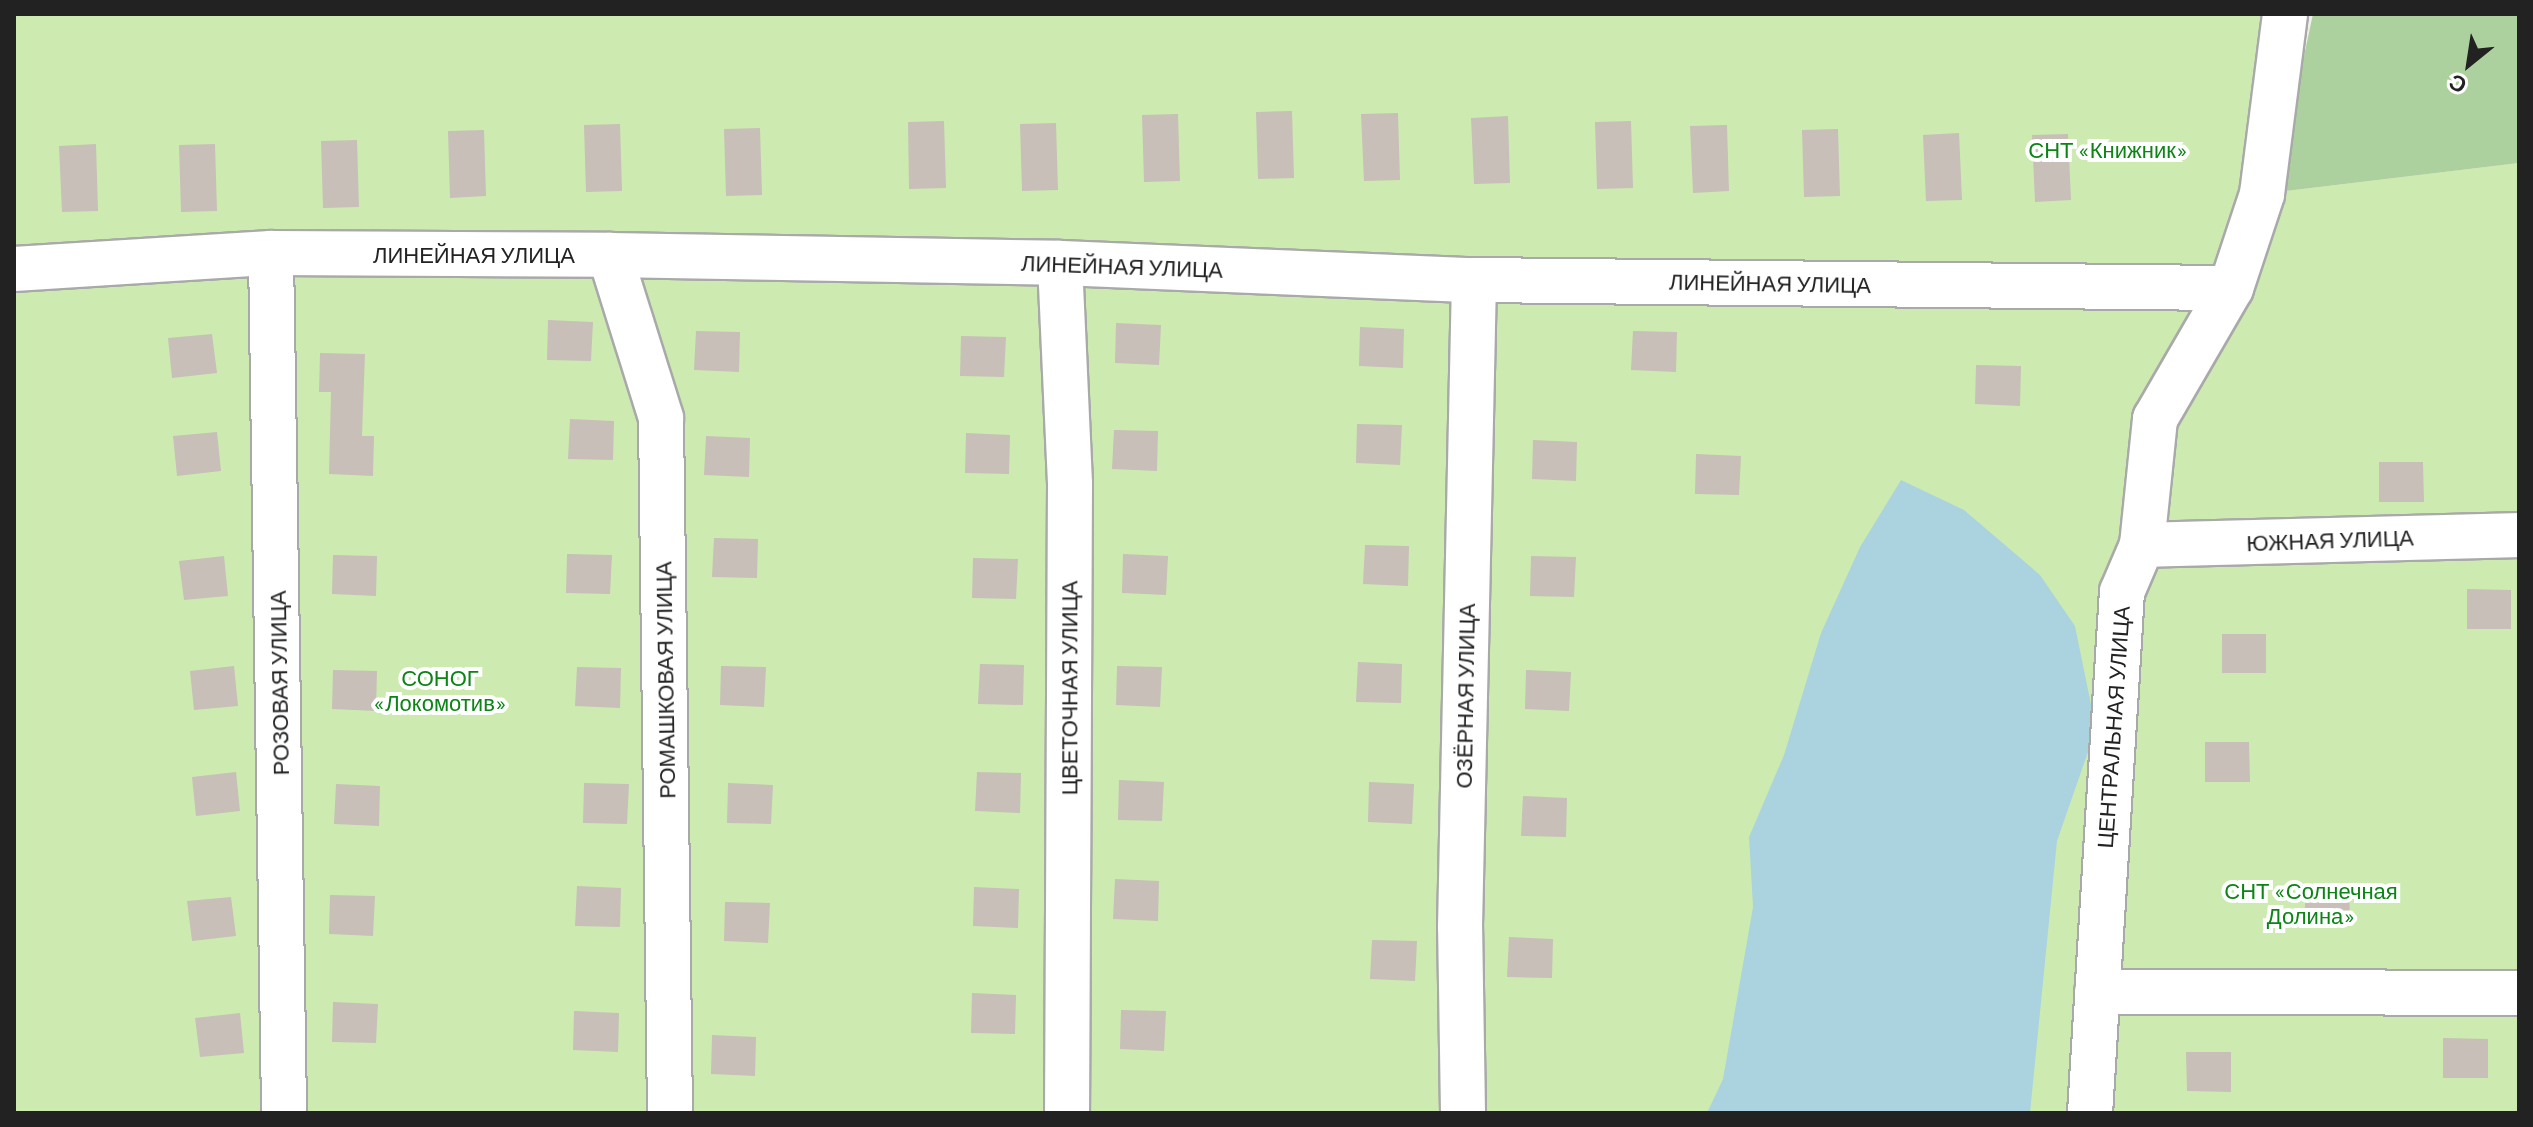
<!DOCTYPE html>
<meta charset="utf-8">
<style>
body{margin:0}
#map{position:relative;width:2533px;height:1127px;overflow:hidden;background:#f2efe9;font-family:Barlow,sans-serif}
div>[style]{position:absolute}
.grass>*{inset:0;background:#cdebb0}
.forest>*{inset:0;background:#add19e}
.water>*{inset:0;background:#aad3df}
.building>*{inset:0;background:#c7bfb8}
.roads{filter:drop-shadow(2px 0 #a9a9a9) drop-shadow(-2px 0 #a9a9a9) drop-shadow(0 2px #a9a9a9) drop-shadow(0 -2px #a9a9a9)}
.minor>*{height:44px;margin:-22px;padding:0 22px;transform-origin:22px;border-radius:22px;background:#fff}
span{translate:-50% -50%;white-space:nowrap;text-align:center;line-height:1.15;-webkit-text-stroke:8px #fff;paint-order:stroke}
.park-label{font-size:22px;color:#0c8416}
.street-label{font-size:22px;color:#222}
.frame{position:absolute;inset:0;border:16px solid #222;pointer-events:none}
.north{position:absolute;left:2429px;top:24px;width:80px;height:80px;-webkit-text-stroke:6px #fff;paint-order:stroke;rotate:210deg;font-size:22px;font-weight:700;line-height:32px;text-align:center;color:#222}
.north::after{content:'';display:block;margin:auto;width:28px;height:36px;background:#222;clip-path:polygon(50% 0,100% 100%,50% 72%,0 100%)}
</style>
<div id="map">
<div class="grass">
<div style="clip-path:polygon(14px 14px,2285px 14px,2245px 154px,2231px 283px,2262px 194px,2519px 163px,2519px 1113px,14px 1113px)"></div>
</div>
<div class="forest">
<div style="clip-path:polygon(2313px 14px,2519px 14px,2519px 163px,2286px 191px,2287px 135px)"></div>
</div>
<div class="water">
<div style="clip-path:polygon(1901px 480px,1964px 510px,2040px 575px,2075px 626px,2096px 729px,2057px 841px,2030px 1113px,1707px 1113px,1723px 1079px,1753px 907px,1749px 837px,1784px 755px,1821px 633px,1860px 547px)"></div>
</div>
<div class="building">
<div style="clip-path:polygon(1292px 111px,1294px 178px,1258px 179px,1256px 112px)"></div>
<div style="clip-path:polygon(1398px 113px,1400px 180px,1364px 181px,1361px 114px)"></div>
<div style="clip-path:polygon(1178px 114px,1180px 181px,1144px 182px,1142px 115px)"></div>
<div style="clip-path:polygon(1508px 116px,1510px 183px,1474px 184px,1471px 118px)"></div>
<div style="clip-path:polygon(944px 121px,946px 188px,909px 189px,908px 122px)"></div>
<div style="clip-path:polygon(1631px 121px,1633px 188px,1597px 189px,1595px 122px)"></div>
<div style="clip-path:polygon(1056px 123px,1058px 190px,1022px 191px,1020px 124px)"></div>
<div style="clip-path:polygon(620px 124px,622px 191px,586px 192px,584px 125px)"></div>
<div style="clip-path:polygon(1727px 125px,1729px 191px,1693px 193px,1690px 126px)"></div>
<div style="clip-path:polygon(760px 128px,762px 195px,726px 196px,724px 129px)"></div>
<div style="clip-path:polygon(1838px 129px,1840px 196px,1804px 197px,1802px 130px)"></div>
<div style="clip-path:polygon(484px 130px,486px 196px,450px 198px,448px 131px)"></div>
<div style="clip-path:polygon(1959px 133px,1962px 200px,1926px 201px,1923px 135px)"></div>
<div style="clip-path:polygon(2068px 134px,2071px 200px,2035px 202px,2032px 135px)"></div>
<div style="clip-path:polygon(357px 140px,359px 207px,323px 208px,321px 141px)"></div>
<div style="clip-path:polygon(96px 144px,98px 211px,62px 212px,59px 146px)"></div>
<div style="clip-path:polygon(215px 144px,217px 211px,181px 212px,179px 145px)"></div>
<div style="clip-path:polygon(548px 320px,593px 322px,591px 361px,547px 360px)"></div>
<div style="clip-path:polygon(1116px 323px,1161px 325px,1159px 365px,1115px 363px)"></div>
<div style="clip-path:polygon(1360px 327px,1404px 329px,1403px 368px,1359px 366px)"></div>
<div style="clip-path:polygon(696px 331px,740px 332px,739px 372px,694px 370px)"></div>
<div style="clip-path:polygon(1633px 331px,1677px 332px,1676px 372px,1631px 370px)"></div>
<div style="clip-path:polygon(212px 334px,217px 373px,172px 378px,168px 338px)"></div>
<div style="clip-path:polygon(961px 336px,1006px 337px,1004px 377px,960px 376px)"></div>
<div style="clip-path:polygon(320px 353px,365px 354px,362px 436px,374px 436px,373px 476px,329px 474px,331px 392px,319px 392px)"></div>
<div style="clip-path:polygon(1976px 365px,2021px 366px,2020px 406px,1975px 404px)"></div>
<div style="clip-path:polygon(570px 419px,614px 421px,613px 460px,568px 459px)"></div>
<div style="clip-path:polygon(1357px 424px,1402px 425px,1400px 465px,1356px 463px)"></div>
<div style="clip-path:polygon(1114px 430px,1158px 431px,1157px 471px,1112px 469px)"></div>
<div style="clip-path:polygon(217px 432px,221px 471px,177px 476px,173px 436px)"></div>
<div style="clip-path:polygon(966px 433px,1010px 435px,1009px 474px,965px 473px)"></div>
<div style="clip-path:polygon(706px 436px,750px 438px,749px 477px,704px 475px)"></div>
<div style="clip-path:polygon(1533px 440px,1577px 442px,1576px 481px,1532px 479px)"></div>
<div style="clip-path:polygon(1696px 454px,1741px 456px,1739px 495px,1695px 494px)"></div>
<div style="clip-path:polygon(2379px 462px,2423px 462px,2424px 502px,2379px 502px)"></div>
<div style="clip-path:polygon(714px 538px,758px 539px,757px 578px,712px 577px)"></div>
<div style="clip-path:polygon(1365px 545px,1409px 546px,1408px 586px,1363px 584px)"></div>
<div style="clip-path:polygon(567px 554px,612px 555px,610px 594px,566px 593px)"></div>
<div style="clip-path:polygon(1123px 554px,1168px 556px,1166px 595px,1122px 593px)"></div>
<div style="clip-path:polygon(333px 555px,377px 556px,376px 596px,332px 594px)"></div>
<div style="clip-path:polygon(224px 556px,228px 596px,184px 600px,179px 561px)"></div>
<div style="clip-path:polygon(1531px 556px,1576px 557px,1574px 597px,1530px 596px)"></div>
<div style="clip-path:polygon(973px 558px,1018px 559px,1016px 599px,972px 598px)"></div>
<div style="clip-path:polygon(2467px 589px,2511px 590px,2511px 629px,2467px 629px)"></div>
<div style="clip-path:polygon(2222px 634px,2266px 634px,2266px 673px,2222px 673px)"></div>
<div style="clip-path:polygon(1358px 662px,1402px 664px,1401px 703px,1356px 702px)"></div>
<div style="clip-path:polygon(980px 664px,1024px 665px,1023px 705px,978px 704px)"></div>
<div style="clip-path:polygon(234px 666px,238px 706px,194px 710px,190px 671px)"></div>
<div style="clip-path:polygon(721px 666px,766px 667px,764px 707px,720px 705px)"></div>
<div style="clip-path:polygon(1117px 666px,1162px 667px,1160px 707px,1116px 705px)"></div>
<div style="clip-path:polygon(577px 667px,621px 668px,620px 708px,575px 706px)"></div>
<div style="clip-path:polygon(333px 670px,377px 671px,376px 711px,332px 709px)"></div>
<div style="clip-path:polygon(1526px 670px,1571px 672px,1569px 711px,1525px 709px)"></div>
<div style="clip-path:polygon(2205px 742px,2249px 742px,2250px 782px,2205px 782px)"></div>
<div style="clip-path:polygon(236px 772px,240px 811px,196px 816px,192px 777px)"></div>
<div style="clip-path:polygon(977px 772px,1021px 773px,1020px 813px,975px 811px)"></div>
<div style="clip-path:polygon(1119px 780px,1164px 782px,1162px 821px,1118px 820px)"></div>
<div style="clip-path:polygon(1369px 782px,1414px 784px,1412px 824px,1368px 822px)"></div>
<div style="clip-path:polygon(584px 783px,629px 784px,627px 824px,583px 823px)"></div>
<div style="clip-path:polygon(728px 783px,773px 785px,771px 824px,727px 823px)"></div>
<div style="clip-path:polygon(336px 784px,380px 786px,379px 826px,334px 824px)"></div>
<div style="clip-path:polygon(1523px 796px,1567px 798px,1566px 837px,1521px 836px)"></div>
<div style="clip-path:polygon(1115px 879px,1159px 881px,1158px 921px,1113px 919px)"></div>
<div style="clip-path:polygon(2305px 884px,2349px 884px,2350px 923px,2305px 924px)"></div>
<div style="clip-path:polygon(577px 886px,621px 888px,620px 927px,575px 926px)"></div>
<div style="clip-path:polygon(974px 887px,1019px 889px,1018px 928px,973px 926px)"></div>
<div style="clip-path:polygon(330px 895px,375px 896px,373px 936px,329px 934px)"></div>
<div style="clip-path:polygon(231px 897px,236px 936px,192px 941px,187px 901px)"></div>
<div style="clip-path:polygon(725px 902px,770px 903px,768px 943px,724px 941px)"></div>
<div style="clip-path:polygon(1509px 937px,1553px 939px,1552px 978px,1507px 977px)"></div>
<div style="clip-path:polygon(1372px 940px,1417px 941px,1415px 981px,1370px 979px)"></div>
<div style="clip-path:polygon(972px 993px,1016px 995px,1015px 1034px,971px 1033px)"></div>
<div style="clip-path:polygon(333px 1002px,378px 1004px,376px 1043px,332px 1042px)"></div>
<div style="clip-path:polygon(1121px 1010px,1166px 1011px,1164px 1051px,1120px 1049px)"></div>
<div style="clip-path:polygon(574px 1011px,619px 1013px,618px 1052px,573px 1050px)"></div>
<div style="clip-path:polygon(240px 1013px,244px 1053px,200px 1057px,195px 1018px)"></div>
<div style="clip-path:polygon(712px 1035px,756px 1037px,755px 1076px,711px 1074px)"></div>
<div style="clip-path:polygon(2443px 1038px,2488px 1039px,2488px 1078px,2443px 1078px)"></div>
<div style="clip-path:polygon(2186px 1052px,2231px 1052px,2231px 1092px,2187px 1091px)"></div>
</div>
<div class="roads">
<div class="minor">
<div style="left:271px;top:253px;width:860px;rotate:89.13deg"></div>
<div style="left:610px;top:255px;width:171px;rotate:72.6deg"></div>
<div style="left:661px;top:418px;width:695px;rotate:89.26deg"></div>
<div style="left:1060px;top:263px;width:221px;rotate:87.4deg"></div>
<div style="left:1070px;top:484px;width:629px;rotate:90.27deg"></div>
<div style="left:14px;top:269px;width:257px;rotate:-3.6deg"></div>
<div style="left:271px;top:253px;width:339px;rotate:0.3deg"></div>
<div style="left:610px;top:255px;width:450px;rotate:1deg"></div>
<div style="left:1060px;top:263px;width:414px;rotate:2.4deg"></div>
<div style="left:1474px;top:280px;width:757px;rotate:0.61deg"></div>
<div style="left:2142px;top:545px;width:377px;rotate:-1.5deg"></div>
<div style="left:2097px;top:992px;width:422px;rotate:0.1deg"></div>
<div style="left:1463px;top:1113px;width:186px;rotate:-90.9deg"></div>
<div style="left:1460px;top:927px;width:647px;rotate:-88.76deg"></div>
<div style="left:2090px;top:1113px;width:522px;rotate:-86.49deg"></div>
<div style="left:2122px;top:592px;width:51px;rotate:-66.9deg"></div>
<div style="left:2142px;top:545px;width:127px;rotate:-84.1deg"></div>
<div style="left:2155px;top:419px;width:151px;rotate:-59.9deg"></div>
<div style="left:2231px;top:288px;width:99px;rotate:-71.7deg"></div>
<div style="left:2262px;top:194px;width:181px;rotate:-82.7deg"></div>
</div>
</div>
<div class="park-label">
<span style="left:2108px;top:150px">СНТ «Книжник»</span>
<span style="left:440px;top:690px">СОНОГ<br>«Локомотив»</span>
<span style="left:2311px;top:903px">СНТ «Солнечная<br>Долина»</span>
</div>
<div class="street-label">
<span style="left:474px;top:255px">ЛИНЕЙНАЯ УЛИЦА</span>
<span style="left:1122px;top:266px;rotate:2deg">ЛИНЕЙНАЯ УЛИЦА</span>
<span style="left:1770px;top:283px;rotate:1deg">ЛИНЕЙНАЯ УЛИЦА</span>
<span style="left:2330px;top:540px;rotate:-2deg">ЮЖНАЯ УЛИЦА</span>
<span style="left:665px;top:680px;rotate:-91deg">РОМАШКОВАЯ УЛИЦА</span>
<span style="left:279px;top:683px;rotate:-91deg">РОЗОВАЯ УЛИЦА</span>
<span style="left:1069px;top:688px;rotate:-90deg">ЦВЕТОЧНАЯ УЛИЦА</span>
<span style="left:1465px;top:696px;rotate:-89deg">ОЗЁРНАЯ УЛИЦА</span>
<span style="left:2113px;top:727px;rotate:-86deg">ЦЕНТРАЛЬНАЯ УЛИЦА</span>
</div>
<div class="frame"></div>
<div class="north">С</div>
</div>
